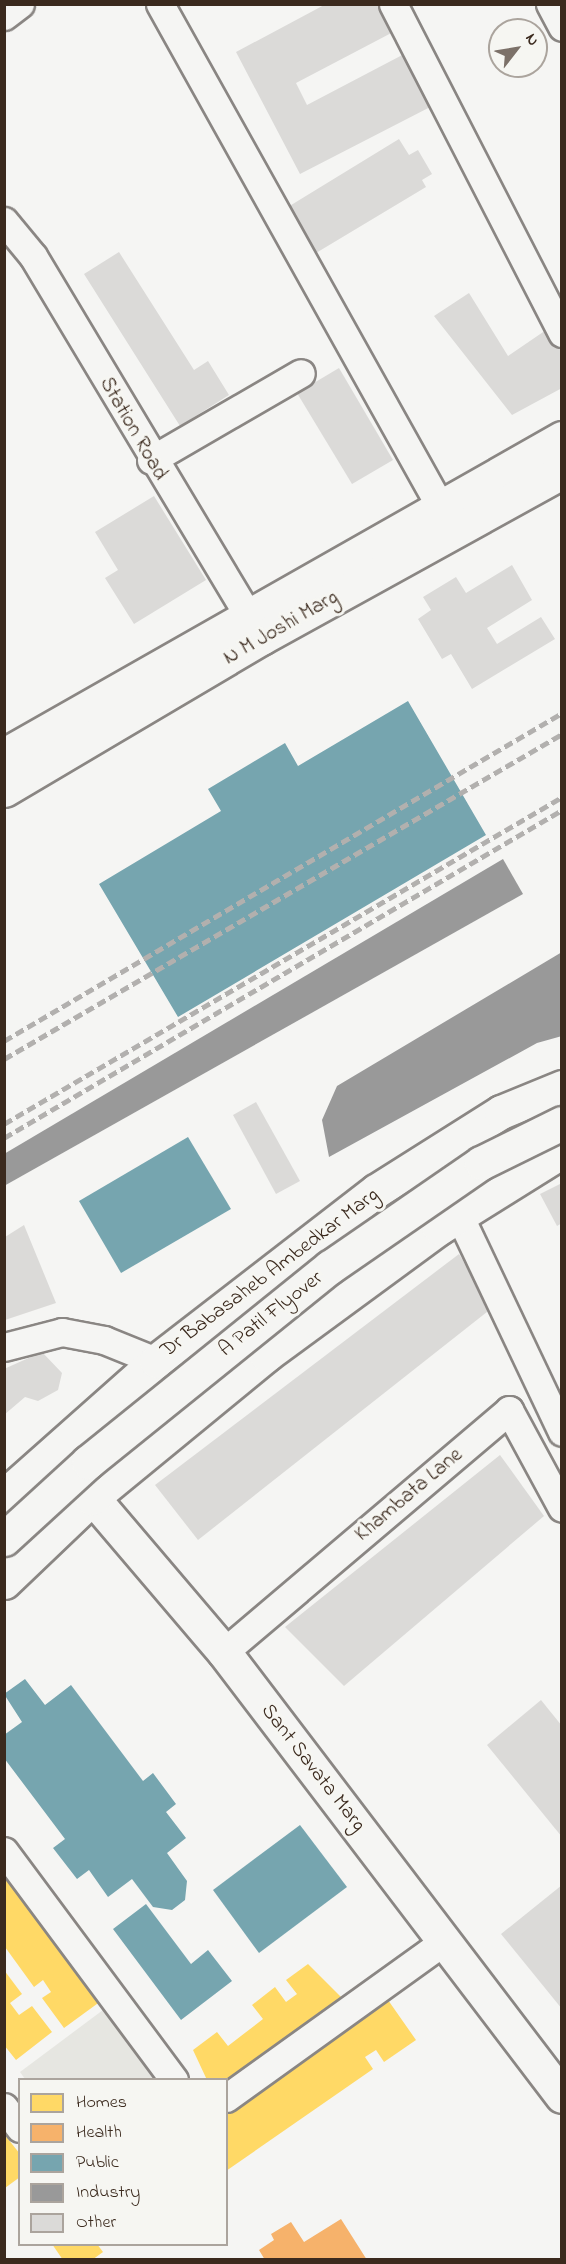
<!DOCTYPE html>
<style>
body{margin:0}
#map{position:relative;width:566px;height:2264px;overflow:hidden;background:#f5f5f3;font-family:"Indie Flower",sans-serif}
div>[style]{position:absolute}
.green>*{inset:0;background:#e6e6e1}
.homes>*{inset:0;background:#ffd966}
.health>*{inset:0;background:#f6b26b}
.public>*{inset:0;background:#76a5af}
.industry>*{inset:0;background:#999}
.building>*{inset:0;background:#dbdad8}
.roads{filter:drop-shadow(2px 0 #8a8683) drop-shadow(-2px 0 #8a8683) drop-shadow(0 2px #8a8683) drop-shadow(0 -2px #8a8683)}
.street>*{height:27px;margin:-13.5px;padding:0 13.5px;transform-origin:13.5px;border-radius:13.5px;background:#f5f5f3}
.secondary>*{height:33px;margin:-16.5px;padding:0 16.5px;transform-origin:16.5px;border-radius:16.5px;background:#f5f5f3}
.highway>*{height:33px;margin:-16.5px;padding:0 16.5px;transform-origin:16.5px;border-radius:16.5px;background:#f5f5f3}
.rail>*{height:4.5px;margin-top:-2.25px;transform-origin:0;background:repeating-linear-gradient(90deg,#b2b0ae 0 9px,transparent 0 13.5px)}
.bridges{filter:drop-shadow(2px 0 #8a8683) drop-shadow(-2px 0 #8a8683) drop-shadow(0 2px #8a8683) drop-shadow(0 -2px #8a8683)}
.highway-bridge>*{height:33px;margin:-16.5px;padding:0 16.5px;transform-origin:16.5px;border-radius:16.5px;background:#f5f5f3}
span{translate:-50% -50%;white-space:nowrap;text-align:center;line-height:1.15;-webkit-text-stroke:6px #f6f6f2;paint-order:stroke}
.street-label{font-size:21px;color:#3b2a1e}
.frame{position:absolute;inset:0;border:6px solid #3b2a1e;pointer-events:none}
.legend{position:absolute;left:18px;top:2078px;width:210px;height:168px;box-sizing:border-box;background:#f6f6f2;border:2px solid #aba49d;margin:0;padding:8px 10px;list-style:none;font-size:18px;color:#3b2a1e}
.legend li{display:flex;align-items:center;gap:12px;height:30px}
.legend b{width:30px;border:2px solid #aba49d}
.north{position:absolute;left:488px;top:18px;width:60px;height:60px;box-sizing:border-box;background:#f6f6f2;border:2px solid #aba49d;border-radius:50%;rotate:59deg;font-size:16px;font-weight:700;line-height:24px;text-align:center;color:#3b2a1e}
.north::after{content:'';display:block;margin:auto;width:21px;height:27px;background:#7c7169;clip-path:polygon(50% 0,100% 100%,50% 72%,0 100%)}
</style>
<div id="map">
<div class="green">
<div style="clip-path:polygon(107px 2007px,161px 2079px,25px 2079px,20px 2072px)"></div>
</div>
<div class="homes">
<div style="clip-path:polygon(4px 1871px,101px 2001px,64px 2028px,42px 1998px,51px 1992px,43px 1980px,34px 1987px,5px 1947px)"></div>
<div style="clip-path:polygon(308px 1964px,341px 1997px,226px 2084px,226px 2080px,207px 2080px,193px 2050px,217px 2032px,228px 2046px,263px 2019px,252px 2005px,275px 1987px,286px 2002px,297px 1994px,286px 1980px)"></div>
<div style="clip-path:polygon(4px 1970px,22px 1994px,10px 2003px,19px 2015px,32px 2006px,52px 2032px,16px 2060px,4px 2045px)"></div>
<div style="clip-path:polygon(388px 2000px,416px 2040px,384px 2062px,376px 2050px,365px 2057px,373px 2069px,226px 2171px,226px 2111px)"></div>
<div style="clip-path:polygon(4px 2134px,20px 2154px,20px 2177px,5px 2188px)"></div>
<div style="clip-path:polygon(52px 2244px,97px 2244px,103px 2252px,92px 2260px,63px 2260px)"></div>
</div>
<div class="health">
<div style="clip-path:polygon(341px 2219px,367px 2260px,265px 2260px,259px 2250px,274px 2240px,271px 2234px,291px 2222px,304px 2242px)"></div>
</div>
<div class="public">
<div style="clip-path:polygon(408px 701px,486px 835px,178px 1017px,99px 884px,221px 811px,208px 789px,285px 743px,298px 766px)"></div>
<div style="clip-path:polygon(188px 1137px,231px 1209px,121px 1273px,79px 1201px)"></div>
<div style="clip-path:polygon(25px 1679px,45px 1705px,71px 1685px,143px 1781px,153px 1773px,176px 1804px,166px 1812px,186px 1838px,167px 1853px,187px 1881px,185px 1900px,172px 1910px,153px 1907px,132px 1879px,108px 1897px,89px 1870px,77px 1879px,53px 1848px,65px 1839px,4px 1758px,4px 1735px,22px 1722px,4px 1694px)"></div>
<div style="clip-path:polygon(300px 1825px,347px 1887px,259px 1953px,213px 1890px)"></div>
<div style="clip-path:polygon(146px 1904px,191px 1964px,208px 1950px,232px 1981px,181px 2020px,113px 1929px)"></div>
</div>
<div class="industry">
<div style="clip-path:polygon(503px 859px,523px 894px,4px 1186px,4px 1154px)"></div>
<div style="clip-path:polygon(562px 952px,562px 1036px,537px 1043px,329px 1157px,322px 1120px,337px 1086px)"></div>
</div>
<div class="building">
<div style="clip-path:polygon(326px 4px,384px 4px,397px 30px,296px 83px,307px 105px,408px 52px,436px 104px,300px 174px,236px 52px)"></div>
<div style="clip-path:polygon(399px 139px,409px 155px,418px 150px,432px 174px,422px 180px,426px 187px,311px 256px,283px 210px)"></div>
<div style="clip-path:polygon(119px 252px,194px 370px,208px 361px,229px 395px,180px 426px,84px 274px)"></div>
<div style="clip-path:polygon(469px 293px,508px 356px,549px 328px,562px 348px,562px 388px,512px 415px,434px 316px)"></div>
<div style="clip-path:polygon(339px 368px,393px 460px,352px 484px,297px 393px)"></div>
<div style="clip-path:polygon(154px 496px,206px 580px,134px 624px,105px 578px,118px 570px,95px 532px)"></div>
<div style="clip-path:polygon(512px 565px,532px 600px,487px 628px,497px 644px,541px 617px,555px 639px,472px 689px,451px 654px,442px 659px,418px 619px,431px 610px,423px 597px,456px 577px,466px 593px)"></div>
<div style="clip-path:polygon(256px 1102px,300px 1181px,276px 1194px,233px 1115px)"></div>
<div style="clip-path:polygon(562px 1183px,562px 1223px,557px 1226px,540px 1194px)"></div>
<div style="clip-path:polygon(24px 1225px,56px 1303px,5px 1320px,5px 1237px)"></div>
<div style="clip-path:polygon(459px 1254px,492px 1308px,198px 1540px,155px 1485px)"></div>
<div style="clip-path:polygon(42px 1352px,62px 1373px,58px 1390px,38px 1401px,25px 1397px,4px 1415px,4px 1369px)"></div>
<div style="clip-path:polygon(500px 1455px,544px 1516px,344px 1686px,285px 1627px)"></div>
<div style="clip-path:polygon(541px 1700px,562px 1726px,562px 1837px,487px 1745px)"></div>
<div style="clip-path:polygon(562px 1885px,562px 2009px,501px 1934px)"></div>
</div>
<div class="roads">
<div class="street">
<div style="left:160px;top:4px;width:575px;rotate:60.85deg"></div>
<div style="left:393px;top:4px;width:370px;rotate:62.8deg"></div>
<div style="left:550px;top:4px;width:26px;rotate:62deg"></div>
<div style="left:4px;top:16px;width:20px;rotate:-37deg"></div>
<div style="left:4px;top:221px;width:45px;rotate:50.4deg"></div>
<div style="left:33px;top:256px;width:440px;rotate:59.1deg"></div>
<div style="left:151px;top:460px;width:173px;rotate:-30.1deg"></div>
<div style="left:459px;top:1215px;width:240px;rotate:64.6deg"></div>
<div style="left:4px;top:1347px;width:60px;rotate:-14.5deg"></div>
<div style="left:62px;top:1332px;width:43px;rotate:10.8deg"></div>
<div style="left:104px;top:1340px;width:56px;rotate:22deg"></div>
<div style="left:224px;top:1652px;width:374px;rotate:-40.3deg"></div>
<div style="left:509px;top:1410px;width:111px;rotate:61.6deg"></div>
<div style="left:4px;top:1851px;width:285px;rotate:53.4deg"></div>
<div style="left:226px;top:2098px;width:271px;rotate:-35.7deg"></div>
<div style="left:4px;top:2107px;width:26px;rotate:53deg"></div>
</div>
<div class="secondary">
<div style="left:4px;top:755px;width:642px;rotate:-29.6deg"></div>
<div style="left:4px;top:790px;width:299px;rotate:-30.6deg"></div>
<div style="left:261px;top:638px;width:344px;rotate:-28.9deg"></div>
<div style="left:75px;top:1477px;width:230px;rotate:49.6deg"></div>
<div style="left:224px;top:1652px;width:558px;rotate:52.72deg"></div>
</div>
<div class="highway">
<div style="left:4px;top:1496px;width:203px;rotate:-41.6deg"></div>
<div style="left:156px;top:1361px;width:278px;rotate:-37.7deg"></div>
<div style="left:376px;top:1191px;width:148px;rotate:-32.3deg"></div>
<div style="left:501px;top:1112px;width:66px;rotate:-22.3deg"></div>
<div style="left:4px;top:1582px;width:122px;rotate:-43.7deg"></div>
<div style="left:92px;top:1498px;width:225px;rotate:-39.4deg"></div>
<div style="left:266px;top:1355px;width:215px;rotate:-36.3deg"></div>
<div style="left:439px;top:1228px;width:145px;rotate:-32deg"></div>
</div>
</div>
<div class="rail">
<div style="left:4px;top:1041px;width:647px;rotate:-30.45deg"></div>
<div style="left:4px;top:1059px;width:646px;rotate:-30.22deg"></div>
<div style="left:4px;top:1124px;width:647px;rotate:-30.37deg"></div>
<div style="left:4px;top:1138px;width:647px;rotate:-30.45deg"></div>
</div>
<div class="bridges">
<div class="highway-bridge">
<div style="left:4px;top:1539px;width:114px;rotate:-42.5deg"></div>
<div style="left:88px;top:1462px;width:311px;rotate:-38.9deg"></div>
<div style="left:330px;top:1267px;width:183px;rotate:-34.6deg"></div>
<div style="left:481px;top:1163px;width:90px;rotate:-26.3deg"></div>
</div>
</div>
<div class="street-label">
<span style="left:133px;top:429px;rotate:60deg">Station Road</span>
<span style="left:281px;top:628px;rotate:-30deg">N M Joshi Marg</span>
<span style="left:270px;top:1273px;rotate:-37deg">Dr Babasaheb Ambedkar Marg</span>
<span style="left:271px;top:1314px;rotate:-38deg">A Patil Flyover</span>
<span style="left:409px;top:1495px;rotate:-40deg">Khambata Lane</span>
<span style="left:313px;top:1768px;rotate:52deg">Sant Savata Marg</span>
</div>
<div class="frame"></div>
<ul class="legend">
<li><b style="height:16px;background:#ffd966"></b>Homes</li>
<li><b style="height:16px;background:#f6b26b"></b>Health</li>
<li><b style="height:16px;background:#76a5af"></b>Public</li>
<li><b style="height:16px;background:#999"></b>Industry</li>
<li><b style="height:16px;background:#dbdad8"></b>Other</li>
</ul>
<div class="north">N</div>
</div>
